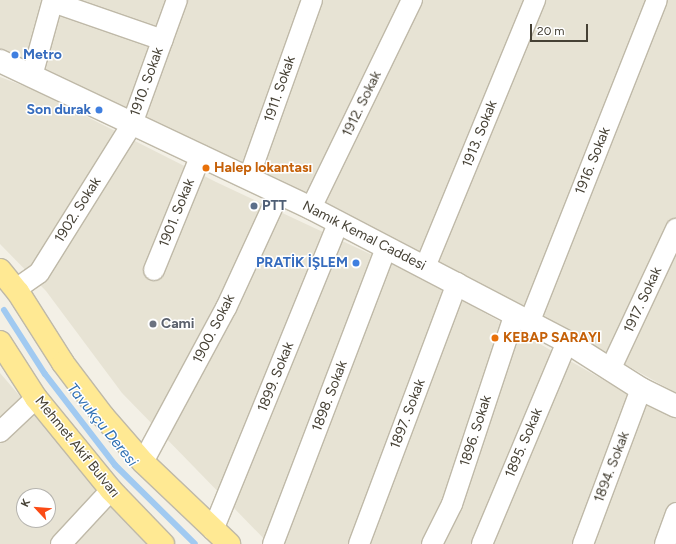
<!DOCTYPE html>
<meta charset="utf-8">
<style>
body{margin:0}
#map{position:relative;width:676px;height:544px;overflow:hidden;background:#f3f0e6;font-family:Figtree,sans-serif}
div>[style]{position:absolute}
.residential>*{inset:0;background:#e7e3d4}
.stream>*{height:6px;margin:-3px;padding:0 3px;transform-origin:3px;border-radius:3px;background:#a1caf1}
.roads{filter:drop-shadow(1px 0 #bfb9a8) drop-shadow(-1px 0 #bfb9a8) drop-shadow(0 1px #bfb9a8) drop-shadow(0 -1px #bfb9a8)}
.minor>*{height:20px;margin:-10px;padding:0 10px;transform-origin:10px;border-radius:10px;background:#fff}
.tertiary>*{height:22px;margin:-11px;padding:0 11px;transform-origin:11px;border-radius:11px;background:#fff}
.primary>*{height:22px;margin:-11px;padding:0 11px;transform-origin:11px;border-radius:11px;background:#ffe993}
.dots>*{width:11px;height:11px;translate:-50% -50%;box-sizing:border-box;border:2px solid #fff;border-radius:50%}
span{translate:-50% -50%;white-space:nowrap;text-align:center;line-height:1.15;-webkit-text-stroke:3px #fff;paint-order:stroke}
.shop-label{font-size:14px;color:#366cbe;font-weight:700}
.left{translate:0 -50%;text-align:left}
.right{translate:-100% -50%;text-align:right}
.street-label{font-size:14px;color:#464135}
.food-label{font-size:14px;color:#c56008;font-weight:700}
.service-label{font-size:14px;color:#4e5e75;font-weight:700}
.worship-label{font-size:14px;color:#5b616d;font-weight:700}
.water-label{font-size:15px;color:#2e6fb2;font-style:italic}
.north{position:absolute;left:16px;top:488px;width:40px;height:40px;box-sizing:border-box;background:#fff;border:1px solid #b5b3ae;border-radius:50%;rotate:296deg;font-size:11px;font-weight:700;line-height:16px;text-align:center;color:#464135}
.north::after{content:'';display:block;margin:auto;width:14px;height:18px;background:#fb4b15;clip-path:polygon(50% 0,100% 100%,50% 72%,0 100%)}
.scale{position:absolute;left:530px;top:24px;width:58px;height:18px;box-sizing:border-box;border:2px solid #464135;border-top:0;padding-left:5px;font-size:12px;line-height:14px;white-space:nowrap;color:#464135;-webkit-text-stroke:3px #fff;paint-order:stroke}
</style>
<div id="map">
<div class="residential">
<div style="clip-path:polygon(0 0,676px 0,676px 393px,548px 321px,372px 230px,0 49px)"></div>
<div style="clip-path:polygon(0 77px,32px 89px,216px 182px,430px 282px,625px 392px,676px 417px,676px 544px,269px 544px,122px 393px,46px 291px,0 244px)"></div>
<div style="clip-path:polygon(evenodd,0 373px,130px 524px,152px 544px,0 544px,0 373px,24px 496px,48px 496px,48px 520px,24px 520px,24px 496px)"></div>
</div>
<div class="stream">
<div style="left:4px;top:310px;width:76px;rotate:57.4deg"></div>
<div style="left:45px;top:374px;width:115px;rotate:52.4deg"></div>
<div style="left:115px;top:465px;width:112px;rotate:44.6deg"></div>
</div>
<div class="roads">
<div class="minor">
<div style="left:53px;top:2px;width:116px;rotate:19.1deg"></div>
<div style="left:32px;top:76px;width:79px;rotate:-74.6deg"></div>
<div style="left:249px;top:177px;width:188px;rotate:-70.4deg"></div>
<div style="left:311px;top:208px;width:231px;rotate:-64.1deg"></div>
<div style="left:425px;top:267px;width:289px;rotate:-67.6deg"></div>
<div style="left:154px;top:270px;width:124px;rotate:-67.8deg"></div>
<div style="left:16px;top:289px;width:28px;rotate:-35deg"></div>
<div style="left:39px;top:273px;width:176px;rotate:-58deg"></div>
<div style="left:132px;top:124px;width:132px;rotate:-70.1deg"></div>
<div style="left:529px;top:323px;width:347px;rotate:-68.4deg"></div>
<div style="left:610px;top:370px;width:156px;rotate:-64.9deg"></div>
<div style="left:0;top:432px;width:50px;rotate:-43.4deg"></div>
<div style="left:143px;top:462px;width:175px;rotate:-61.7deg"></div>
<div style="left:226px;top:308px;width:127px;rotate:-65.3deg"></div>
<div style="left:213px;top:530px;width:331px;rotate:-67.8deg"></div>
<div style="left:61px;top:544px;width:74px;rotate:-47.2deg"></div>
<div style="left:273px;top:544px;width:317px;rotate:-69.1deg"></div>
<div style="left:359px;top:544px;width:279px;rotate:-69.4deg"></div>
<div style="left:432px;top:544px;width:45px;rotate:-63.4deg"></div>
<div style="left:452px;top:504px;width:198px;rotate:-71.7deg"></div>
<div style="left:482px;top:544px;width:219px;rotate:-67.2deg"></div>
<div style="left:583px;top:544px;width:165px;rotate:-69.5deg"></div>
<div style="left:665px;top:544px;width:33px;rotate:-70deg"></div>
</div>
<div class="tertiary">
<div style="left:0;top:61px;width:344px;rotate:25.3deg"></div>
<div style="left:311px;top:208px;width:289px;rotate:27.6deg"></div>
<div style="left:567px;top:342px;width:88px;rotate:32.4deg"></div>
<div style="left:641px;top:389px;width:39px;rotate:26deg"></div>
</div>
<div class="primary">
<div style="left:0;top:270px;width:28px;rotate:51deg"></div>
<div style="left:18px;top:292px;width:84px;rotate:57.6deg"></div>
<div style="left:63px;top:363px;width:66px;rotate:53deg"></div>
<div style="left:103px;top:416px;width:61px;rotate:49deg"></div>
<div style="left:143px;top:462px;width:119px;rotate:43.6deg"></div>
<div style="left:0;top:342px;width:67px;rotate:57.3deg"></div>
<div style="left:36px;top:398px;width:119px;rotate:50.8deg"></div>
<div style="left:111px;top:490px;width:75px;rotate:46.1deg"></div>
</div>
</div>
<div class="dots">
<div style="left:15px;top:55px;background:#3f7fe0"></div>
<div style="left:99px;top:110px;background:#3f7fe0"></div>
<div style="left:206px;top:168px;background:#e8710a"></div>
<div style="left:254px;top:206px;background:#5c6f8a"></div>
<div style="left:356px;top:263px;background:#3f7fe0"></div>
<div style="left:153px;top:324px;background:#6b7280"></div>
<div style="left:495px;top:338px;background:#e8710a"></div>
</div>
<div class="shop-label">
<span class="left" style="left:23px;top:55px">Metro</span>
<span class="right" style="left:91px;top:110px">Son durak</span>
<span class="right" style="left:348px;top:263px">PRATİK İŞLEM</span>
</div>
<div class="street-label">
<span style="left:147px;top:82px;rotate:-70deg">1910. Sokak</span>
<span style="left:280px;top:89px;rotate:-71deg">1911. Sokak</span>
<span style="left:362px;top:104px;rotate:-64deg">1912. Sokak</span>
<span style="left:480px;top:134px;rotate:-68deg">1913. Sokak</span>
<span style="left:593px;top:161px;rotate:-68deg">1916. Sokak</span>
<span style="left:78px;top:210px;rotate:-58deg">1902. Sokak</span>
<span style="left:177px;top:213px;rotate:-68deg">1901. Sokak</span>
<span style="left:364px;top:236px;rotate:27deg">Namık Kemal Caddesi</span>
<span style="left:643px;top:300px;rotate:-65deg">1917. Sokak</span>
<span style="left:214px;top:329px;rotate:-63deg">1900. Sokak</span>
<span style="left:276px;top:377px;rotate:-68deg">1899. Sokak</span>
<span style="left:330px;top:396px;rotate:-69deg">1898. Sokak</span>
<span style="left:408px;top:414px;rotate:-69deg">1897. Sokak</span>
<span style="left:476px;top:431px;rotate:-72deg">1896. Sokak</span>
<span style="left:524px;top:443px;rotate:-67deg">1895. Sokak</span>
<span style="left:77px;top:447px;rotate:51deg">Mehmet Akif Bulvarı</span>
<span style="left:612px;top:467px;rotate:-69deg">1894. Sokak</span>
</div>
<div class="food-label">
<span class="left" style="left:214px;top:168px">Halep lokantası</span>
<span class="left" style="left:503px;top:338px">KEBAP SARAYI</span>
</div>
<div class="service-label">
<span class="left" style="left:262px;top:206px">PTT</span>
</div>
<div class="worship-label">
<span class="left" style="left:161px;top:324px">Cami</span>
</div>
<div class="water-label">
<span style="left:102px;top:425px;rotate:51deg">Tavukçu Deresi</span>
</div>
<div class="north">K</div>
<div class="scale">20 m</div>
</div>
